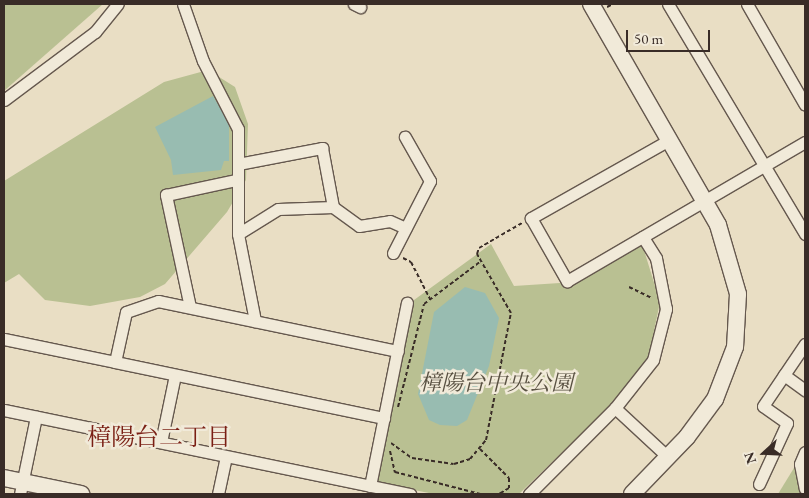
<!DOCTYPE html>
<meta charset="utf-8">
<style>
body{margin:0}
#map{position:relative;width:809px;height:498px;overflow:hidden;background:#e9dec4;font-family:"EB Garamond","Noto Serif JP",serif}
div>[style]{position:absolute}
.green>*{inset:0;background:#b9c092}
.water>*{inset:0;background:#98bcb1}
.path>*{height:2px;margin-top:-1px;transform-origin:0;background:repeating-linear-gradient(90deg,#392c27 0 4px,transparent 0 6.5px)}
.roads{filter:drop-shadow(1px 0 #65584e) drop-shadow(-1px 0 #65584e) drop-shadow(0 1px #65584e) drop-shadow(0 -1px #65584e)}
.street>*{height:11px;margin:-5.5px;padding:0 5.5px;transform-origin:5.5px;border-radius:5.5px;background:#f1ead9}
.secondary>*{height:16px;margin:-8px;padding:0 8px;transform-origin:8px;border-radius:8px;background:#f1ead9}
span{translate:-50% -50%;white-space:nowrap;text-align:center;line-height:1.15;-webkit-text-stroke:5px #f1ead9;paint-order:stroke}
.park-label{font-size:22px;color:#595142;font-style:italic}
.neighbourhood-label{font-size:24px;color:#7a1f14}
.frame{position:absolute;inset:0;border:5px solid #392c27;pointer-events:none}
.north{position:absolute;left:739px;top:428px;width:50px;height:50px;-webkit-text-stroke:4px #f1ead9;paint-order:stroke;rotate:250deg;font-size:14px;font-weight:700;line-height:20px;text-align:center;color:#392c27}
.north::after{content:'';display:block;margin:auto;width:18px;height:22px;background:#392c27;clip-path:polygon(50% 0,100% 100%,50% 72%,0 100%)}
.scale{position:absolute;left:626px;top:30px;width:84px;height:22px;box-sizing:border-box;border:2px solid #392c27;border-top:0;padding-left:6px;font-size:15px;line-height:18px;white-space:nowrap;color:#392c27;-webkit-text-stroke:4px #f1ead9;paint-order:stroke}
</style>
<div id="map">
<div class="green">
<div style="clip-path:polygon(4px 4px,103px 4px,4px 91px)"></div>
<div style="clip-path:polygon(208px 70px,235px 87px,248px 124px,246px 180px,227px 212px,165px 284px,140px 297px,90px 306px,45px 300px,19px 274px,4px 283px,4px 181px,164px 82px)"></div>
<div style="clip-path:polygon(491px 244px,514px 286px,575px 282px,638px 245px,643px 247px,660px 302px,648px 360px,611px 405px,519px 494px,434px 494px,379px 483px,376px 478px,414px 300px)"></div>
<div style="clip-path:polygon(805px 450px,805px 494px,778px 494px)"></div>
</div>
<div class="water">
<div style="clip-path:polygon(213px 96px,229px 123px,229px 161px,224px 161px,221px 170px,173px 175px,171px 160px,155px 127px)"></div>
<div style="clip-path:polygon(465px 287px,485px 293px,499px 318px,489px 366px,467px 420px,457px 426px,440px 425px,429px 420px,418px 394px,434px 312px)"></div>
</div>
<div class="path">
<div style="left:607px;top:7px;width:7px;rotate:-27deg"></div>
<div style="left:403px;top:258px;width:9px;rotate:27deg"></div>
<div style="left:411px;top:262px;width:42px;rotate:62.8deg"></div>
<div style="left:629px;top:287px;width:25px;rotate:26deg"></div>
<div style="left:398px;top:407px;width:106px;rotate:-75.8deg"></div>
<div style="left:424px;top:304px;width:71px;rotate:-37deg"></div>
<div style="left:391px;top:443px;width:26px;rotate:36deg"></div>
<div style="left:412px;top:458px;width:42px;rotate:8.1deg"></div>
<div style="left:454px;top:464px;width:17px;rotate:-17deg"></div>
<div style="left:470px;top:459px;width:25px;rotate:-50deg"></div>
<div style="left:486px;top:440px;width:129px;rotate:-78.9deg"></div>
<div style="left:511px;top:313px;width:68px;rotate:-120deg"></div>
<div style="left:477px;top:254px;width:6px;rotate:-72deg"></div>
<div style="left:479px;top:248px;width:50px;rotate:-30.2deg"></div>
<div style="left:480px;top:449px;width:41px;rotate:45deg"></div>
<div style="left:509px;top:478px;width:10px;rotate:90deg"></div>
<div style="left:509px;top:488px;width:12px;rotate:149deg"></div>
<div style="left:390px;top:451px;width:22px;rotate:77deg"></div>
<div style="left:395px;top:472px;width:88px;rotate:14.5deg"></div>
</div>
<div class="roads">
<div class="street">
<div style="left:183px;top:4px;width:60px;rotate:70.7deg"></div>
<div style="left:203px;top:61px;width:76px;rotate:62.8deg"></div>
<div style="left:238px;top:129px;width:105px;rotate:90deg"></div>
<div style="left:238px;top:234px;width:89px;rotate:78.9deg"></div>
<div style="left:354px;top:4px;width:7px;rotate:27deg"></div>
<div style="left:668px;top:4px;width:268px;rotate:59.2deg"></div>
<div style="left:747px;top:4px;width:116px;rotate:60.1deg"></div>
<div style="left:4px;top:100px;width:114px;rotate:-36.8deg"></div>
<div style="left:95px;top:32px;width:36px;rotate:-51deg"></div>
<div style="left:669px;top:140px;width:159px;rotate:150.5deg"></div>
<div style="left:531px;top:218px;width:73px;rotate:60.3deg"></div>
<div style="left:567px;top:281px;width:276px;rotate:-30.3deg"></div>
<div style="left:238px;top:164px;width:86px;rotate:-10.8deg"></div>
<div style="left:322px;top:148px;width:60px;rotate:79.4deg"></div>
<div style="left:333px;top:207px;width:55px;rotate:177.9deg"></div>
<div style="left:278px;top:209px;width:47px;rotate:148deg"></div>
<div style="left:333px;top:207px;width:32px;rotate:36deg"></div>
<div style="left:359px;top:226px;width:31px;rotate:-9deg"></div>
<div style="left:390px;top:221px;width:17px;rotate:24deg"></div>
<div style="left:393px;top:253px;width:81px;rotate:-62.8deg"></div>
<div style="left:430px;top:181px;width:51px;rotate:-119.6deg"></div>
<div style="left:190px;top:307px;width:115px;rotate:-102.1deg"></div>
<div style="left:166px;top:195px;width:72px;rotate:-12.1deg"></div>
<div style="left:4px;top:339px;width:113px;rotate:11.7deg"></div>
<div style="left:115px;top:362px;width:51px;rotate:-77.6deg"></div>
<div style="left:126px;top:312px;width:34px;rotate:-19deg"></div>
<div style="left:158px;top:301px;width:245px;rotate:11.8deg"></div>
<div style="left:115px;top:362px;width:275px;rotate:11.8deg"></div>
<div style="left:784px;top:375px;width:26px;rotate:36deg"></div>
<div style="left:615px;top:408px;width:72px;rotate:42.8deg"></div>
<div style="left:4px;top:410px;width:415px;rotate:11.7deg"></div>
<div style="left:161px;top:442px;width:68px;rotate:-78.2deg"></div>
<div style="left:805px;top:452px;width:13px;rotate:113deg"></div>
<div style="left:800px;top:464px;width:25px;rotate:79deg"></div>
<div style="left:759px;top:484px;width:67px;rotate:-65.3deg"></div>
<div style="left:787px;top:423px;width:29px;rotate:-145deg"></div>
<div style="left:763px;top:406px;width:75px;rotate:-55.9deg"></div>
<div style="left:370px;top:486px;width:187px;rotate:-78.6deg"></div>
<div style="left:20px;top:494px;width:79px;rotate:-78.3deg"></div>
<div style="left:218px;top:494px;width:38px;rotate:-78deg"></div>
<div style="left:529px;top:494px;width:122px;rotate:-45deg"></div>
<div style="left:615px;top:408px;width:61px;rotate:-51.6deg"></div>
<div style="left:653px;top:360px;width:53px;rotate:-75.7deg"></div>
<div style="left:666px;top:309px;width:52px;rotate:-101.1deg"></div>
<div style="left:656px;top:258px;width:25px;rotate:-122deg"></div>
</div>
<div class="secondary">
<div style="left:591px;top:4px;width:255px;rotate:60.1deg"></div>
<div style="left:718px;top:225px;width:72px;rotate:73.8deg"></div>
<div style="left:738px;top:294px;width:53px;rotate:93.2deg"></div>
<div style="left:735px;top:347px;width:56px;rotate:111deg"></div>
<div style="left:715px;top:399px;width:47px;rotate:126.4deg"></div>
<div style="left:687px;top:437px;width:79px;rotate:134deg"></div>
<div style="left:4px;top:478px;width:79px;rotate:11.7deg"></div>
</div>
</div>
<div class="park-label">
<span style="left:496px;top:383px">樟陽台中央公園</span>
</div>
<div class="neighbourhood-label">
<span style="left:159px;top:437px">樟陽台二丁目</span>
</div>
<div class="frame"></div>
<div class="north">N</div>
<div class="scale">50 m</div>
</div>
